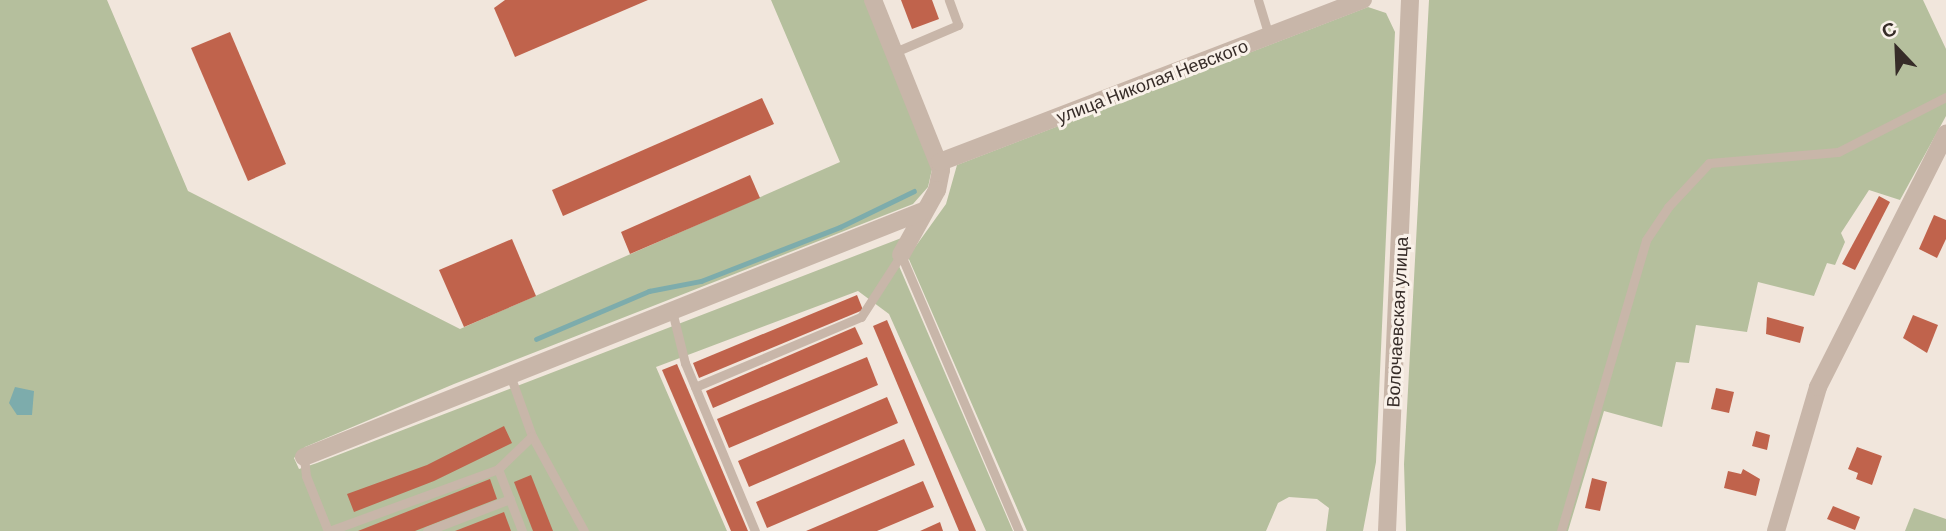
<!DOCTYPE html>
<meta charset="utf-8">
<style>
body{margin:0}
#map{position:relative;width:1946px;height:531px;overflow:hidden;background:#f1e6dc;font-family:Barlow,sans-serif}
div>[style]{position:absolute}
.green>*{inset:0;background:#b5bf9d}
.water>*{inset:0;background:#7dacac}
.stream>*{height:4.5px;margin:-2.25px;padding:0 2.25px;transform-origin:2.25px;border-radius:2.25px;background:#7dacac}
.building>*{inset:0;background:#c0634c}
.service>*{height:9px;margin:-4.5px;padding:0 4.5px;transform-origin:4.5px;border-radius:4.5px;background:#c8b6a9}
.minor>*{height:18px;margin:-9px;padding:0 9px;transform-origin:9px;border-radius:9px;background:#c8b6a9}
.tertiary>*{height:18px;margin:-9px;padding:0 9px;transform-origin:9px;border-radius:9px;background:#c8b6a9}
span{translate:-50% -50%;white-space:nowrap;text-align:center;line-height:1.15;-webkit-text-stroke:6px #f9f1e9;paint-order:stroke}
.street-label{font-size:18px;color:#362c28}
.north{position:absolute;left:1862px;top:14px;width:70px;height:70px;-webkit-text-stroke:5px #f9f1e9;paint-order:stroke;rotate:337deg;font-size:19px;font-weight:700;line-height:28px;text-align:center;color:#362c28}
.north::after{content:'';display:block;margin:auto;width:24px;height:32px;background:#362c28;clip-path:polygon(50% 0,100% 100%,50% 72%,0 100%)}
</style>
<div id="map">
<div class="green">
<div style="clip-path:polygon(0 0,107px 0,188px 191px,460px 329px,840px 162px,771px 0,865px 0,932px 169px,928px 187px,913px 204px,454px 384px,305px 447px,294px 458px,299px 469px,317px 463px,904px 237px,896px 259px,1013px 531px,986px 531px,889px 314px,858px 291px,656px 367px,727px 531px,0 531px)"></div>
<div style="clip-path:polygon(1429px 0,1923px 0,1946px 49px,1946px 116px,1900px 200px,1869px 190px,1841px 233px,1845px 242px,1835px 265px,1827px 263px,1814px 296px,1758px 282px,1747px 332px,1696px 325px,1689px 363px,1676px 362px,1662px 427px,1604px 411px,1568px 531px,1406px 531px,1404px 464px)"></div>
<div style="clip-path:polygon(1368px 7px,1386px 13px,1395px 32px,1376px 462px,1363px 531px,1326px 531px,1329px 508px,1317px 499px,1289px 497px,1278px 503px,1266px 531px,1027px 531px,908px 257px,946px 204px,957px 165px)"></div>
<div style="clip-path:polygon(1914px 508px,1946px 519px,1946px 531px,1905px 531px)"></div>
</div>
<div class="water">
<div style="clip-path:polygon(15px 387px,34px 391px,32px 415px,17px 415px,9px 403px)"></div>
</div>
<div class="stream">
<div style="left:536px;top:339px;width:123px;rotate:-23deg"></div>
<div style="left:649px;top:291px;width:53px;rotate:-10.9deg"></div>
<div style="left:701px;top:281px;width:149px;rotate:-21.2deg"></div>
<div style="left:840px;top:227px;width:82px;rotate:-25.9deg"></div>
</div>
<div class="building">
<div style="clip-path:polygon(505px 0,648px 0,515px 57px,494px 8px)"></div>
<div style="clip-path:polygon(901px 0,932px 0,939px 19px,912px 29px)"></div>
<div style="clip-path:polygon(230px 32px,286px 164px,248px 181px,191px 48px)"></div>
<div style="clip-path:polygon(762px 98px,774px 124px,563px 216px,552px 190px)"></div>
<div style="clip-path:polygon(750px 175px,760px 198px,630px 254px,621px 232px)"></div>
<div style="clip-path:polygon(1879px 196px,1890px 202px,1855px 270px,1842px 264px)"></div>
<div style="clip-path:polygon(1934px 215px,1946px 220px,1946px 239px,1937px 258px,1919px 249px)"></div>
<div style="clip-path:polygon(512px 239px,536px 296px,464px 327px,439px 270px)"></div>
<div style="clip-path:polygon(857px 295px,863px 310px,699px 378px,693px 363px)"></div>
<div style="clip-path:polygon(1913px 315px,1938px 325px,1927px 353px,1903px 338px)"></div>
<div style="clip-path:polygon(1767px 317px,1804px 327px,1800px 343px,1766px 334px)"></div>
<div style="clip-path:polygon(887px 320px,976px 531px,959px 531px,873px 326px)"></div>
<div style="clip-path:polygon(855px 327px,863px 344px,713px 408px,706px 391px)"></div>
<div style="clip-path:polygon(867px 357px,878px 385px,729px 448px,717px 419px)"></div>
<div style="clip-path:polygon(677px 364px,748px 531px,731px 531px,662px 370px)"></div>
<div style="clip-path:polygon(1716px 388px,1734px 392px,1729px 413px,1711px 409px)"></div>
<div style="clip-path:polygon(887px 397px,898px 423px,749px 487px,738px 461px)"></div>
<div style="clip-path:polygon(504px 426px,512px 443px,434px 481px,354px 512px,347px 494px,427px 465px)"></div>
<div style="clip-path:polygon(1756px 431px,1770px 435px,1767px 450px,1752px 446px)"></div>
<div style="clip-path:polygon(904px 439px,915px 465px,767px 528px,756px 502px)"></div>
<div style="clip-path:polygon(1857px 447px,1882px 456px,1872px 485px,1856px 479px,1858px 473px,1848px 469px)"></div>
<div style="clip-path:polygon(1743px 469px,1760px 479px,1756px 496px,1724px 488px,1728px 471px,1741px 474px)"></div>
<div style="clip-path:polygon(531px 475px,553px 531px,533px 531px,514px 482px)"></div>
<div style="clip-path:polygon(1592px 478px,1607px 482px,1600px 511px,1585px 508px)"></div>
<div style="clip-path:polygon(490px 479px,497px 499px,415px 531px,358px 531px)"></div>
<div style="clip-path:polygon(923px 481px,934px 507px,877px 531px,806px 531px)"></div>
<div style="clip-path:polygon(1833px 506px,1860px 517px,1855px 530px,1827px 519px)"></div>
<div style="clip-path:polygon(504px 512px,511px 531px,455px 531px)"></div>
<div style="clip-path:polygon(940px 522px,943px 531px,920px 531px)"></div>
</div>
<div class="service">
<div style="left:1258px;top:0;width:38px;rotate:73deg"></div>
<div style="left:895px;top:52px;width:69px;rotate:-23.2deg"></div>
<div style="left:958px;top:25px;width:27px;rotate:-110deg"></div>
<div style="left:901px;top:255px;width:300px;rotate:66.9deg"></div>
<div style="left:672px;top:311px;width:54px;rotate:76deg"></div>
<div style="left:685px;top:363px;width:182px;rotate:67.4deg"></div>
<div style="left:510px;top:375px;width:65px;rotate:70.2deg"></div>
<div style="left:532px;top:436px;width:108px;rotate:61.3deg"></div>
<div style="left:695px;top:387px;width:180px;rotate:-22.9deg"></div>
<div style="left:861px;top:317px;width:74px;rotate:-57.2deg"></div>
<div style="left:304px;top:457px;width:19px;rotate:84deg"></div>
<div style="left:306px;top:476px;width:59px;rotate:68.2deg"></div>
<div style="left:498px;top:469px;width:66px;rotate:68.8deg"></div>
<div style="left:329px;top:531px;width:180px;rotate:-20.1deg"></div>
<div style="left:498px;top:469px;width:47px;rotate:-44.1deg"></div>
<div style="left:427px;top:531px;width:89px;rotate:-21.1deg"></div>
<div style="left:1561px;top:531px;width:303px;rotate:-73.7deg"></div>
<div style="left:1646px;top:240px;width:40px;rotate:-56deg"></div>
<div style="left:1668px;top:207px;width:60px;rotate:-47deg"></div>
<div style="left:1709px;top:163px;width:129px;rotate:-4.9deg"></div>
<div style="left:1838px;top:152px;width:121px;rotate:-27deg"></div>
</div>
<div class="minor">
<div style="left:873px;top:0;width:183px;rotate:68.2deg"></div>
<div style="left:941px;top:170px;width:20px;rotate:101deg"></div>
<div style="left:937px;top:190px;width:74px;rotate:119deg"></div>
<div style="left:940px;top:162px;width:453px;rotate:-21deg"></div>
<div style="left:304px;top:457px;width:666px;rotate:-21.67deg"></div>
<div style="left:1776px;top:531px;width:150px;rotate:-73.7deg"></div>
<div style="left:1818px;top:387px;width:284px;rotate:-63.2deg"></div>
</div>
<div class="tertiary">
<div style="left:1387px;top:531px;width:531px;rotate:-87.52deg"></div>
</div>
<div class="street-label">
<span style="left:1152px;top:81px;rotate:-21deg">улица Николая Невского</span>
<span style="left:1397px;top:322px;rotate:-87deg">Волочаевская улица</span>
</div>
<div class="north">С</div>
</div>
